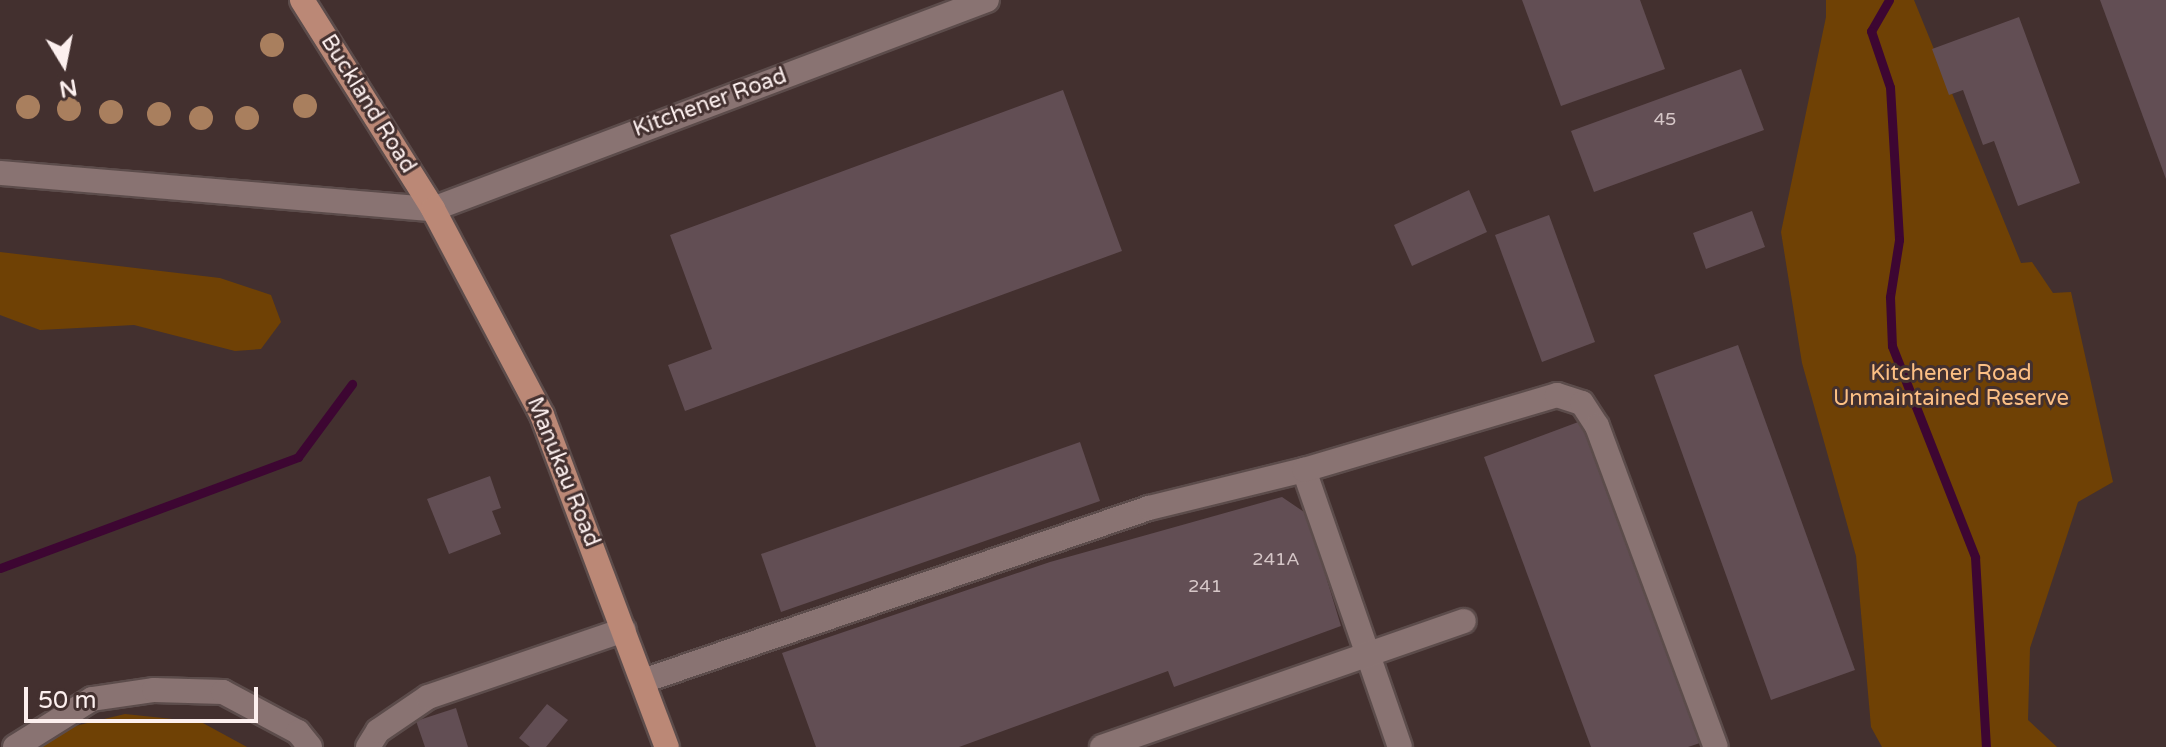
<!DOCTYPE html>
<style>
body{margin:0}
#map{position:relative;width:2166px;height:747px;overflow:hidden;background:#43302f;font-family:"Varela Round",sans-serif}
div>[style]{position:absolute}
.green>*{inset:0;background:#6f4105}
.stream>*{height:9px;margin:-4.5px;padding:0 4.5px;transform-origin:4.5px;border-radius:4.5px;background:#3d0632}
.building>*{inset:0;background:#624e54}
.roads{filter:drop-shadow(2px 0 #5c4c4b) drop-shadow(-2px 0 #5c4c4b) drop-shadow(0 2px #5c4c4b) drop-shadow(0 -2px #5c4c4b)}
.minor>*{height:24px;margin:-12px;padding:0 12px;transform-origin:12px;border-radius:12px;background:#897372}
.major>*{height:24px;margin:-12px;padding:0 12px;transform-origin:12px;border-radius:12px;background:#bb8876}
.trees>*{width:24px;height:24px;margin:-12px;border-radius:50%;background:#a97f5e}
span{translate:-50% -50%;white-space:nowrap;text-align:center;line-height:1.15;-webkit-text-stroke:6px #43302f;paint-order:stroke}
.number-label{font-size:18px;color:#d6c7c8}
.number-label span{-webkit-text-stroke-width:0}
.street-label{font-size:22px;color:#fcefee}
.park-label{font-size:22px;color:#fcbf84}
.north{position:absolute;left:24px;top:24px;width:80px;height:80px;-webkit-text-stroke:6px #43302f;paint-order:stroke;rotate:170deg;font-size:22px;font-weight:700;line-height:32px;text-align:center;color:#fcefee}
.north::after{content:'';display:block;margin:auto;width:28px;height:36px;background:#fcefee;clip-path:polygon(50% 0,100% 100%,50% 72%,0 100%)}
.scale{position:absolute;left:24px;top:687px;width:234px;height:36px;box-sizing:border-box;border:4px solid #fcefee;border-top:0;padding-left:10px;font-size:24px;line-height:28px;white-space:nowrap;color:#fcefee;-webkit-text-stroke:6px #43302f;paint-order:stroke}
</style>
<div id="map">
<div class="green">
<div style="clip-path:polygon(1826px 0,1914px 0,2021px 263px,2032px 262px,2053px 293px,2071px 292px,2113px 482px,2078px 502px,2030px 648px,2028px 720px,2057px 747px,1882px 747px,1871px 727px,1856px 556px,1802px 363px,1781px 232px,1826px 17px)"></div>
<div style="clip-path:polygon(0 252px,220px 278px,271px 295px,281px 322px,261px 349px,235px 351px,134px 325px,40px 330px,0 315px)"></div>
<div style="clip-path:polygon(125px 714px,201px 722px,247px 747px,39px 747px,75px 726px)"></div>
</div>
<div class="stream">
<div style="left:1889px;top:0;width:36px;rotate:120deg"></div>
<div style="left:1871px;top:31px;width:59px;rotate:71.3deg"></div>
<div style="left:1890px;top:87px;width:153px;rotate:86.6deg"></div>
<div style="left:1899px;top:240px;width:58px;rotate:99deg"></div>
<div style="left:1890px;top:297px;width:49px;rotate:87.7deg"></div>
<div style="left:1892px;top:346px;width:227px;rotate:68.5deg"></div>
<div style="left:1975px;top:557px;width:190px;rotate:86.7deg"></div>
<div style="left:0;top:568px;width:318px;rotate:-20.4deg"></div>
<div style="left:298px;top:457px;width:91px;rotate:-53.5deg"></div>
</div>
<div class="building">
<div style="clip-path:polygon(1522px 0,1640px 0,1665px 69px,1561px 106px)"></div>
<div style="clip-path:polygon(2100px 0,2166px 0,2166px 179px)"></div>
<div style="clip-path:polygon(2019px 17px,2080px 183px,2018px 206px,1994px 141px,1983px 145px,1963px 90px,1949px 95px,1932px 49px)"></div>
<div style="clip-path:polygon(1741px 69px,1764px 130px,1594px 192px,1571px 131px)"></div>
<div style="clip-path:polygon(1063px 90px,1122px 251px,685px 411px,668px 365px,712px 349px,670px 235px)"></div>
<div style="clip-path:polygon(1469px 190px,1487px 232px,1412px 266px,1394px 225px)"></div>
<div style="clip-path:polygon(1752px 211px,1765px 247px,1706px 269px,1693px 233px)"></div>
<div style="clip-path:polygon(1549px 215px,1595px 342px,1542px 362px,1495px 235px)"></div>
<div style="clip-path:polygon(1738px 345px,1855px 670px,1771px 700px,1654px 375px)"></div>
<div style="clip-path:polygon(1581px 421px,1700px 743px,1688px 747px,1591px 747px,1484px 457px)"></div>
<div style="clip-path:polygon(1080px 442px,1100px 501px,781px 612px,761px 554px)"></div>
<div style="clip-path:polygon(490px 476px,501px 508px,492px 511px,501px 534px,449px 554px,427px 499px)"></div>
<div style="clip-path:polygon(1282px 497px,1307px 514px,1341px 626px,1174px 687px,1168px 671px,959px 747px,816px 747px,782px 653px,1050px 562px)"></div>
<div style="clip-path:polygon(547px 704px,568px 720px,546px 747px,530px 747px,519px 738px)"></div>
<div style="clip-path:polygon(456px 708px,468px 747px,425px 747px,416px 721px)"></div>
</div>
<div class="roads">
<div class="minor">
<div style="left:0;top:173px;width:434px;rotate:4.8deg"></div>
<div style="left:433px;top:209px;width:592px;rotate:-20.67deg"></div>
<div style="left:1304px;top:470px;width:293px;rotate:70.9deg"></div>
<div style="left:643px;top:681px;width:535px;rotate:-18.88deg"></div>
<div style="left:1149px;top:508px;width:160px;rotate:-13.8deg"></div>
<div style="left:1304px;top:470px;width:264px;rotate:-16.5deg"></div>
<div style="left:1557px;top:395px;width:26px;rotate:18deg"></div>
<div style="left:1582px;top:403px;width:27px;rotate:57deg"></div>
<div style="left:1597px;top:426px;width:342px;rotate:69.7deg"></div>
<div style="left:15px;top:747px;width:91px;rotate:-31.9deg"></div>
<div style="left:92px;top:699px;width:63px;rotate:-8.3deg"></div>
<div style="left:154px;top:690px;width:69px;rotate:1.7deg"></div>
<div style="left:223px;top:692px;width:85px;rotate:28.1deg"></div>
<div style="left:298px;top:732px;width:19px;rotate:51deg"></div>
<div style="left:368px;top:747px;width:19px;rotate:-58deg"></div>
<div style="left:378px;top:731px;width:60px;rotate:-34.2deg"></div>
<div style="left:428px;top:697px;width:207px;rotate:-18.9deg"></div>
<div style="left:1102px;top:747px;width:383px;rotate:-19.2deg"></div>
</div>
<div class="major">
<div style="left:302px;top:0;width:247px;rotate:57.9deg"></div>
<div style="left:433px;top:209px;width:233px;rotate:62.1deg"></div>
<div style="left:542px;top:415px;width:355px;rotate:69.4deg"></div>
</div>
</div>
<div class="trees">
<div style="left:272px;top:45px"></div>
<div style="left:305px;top:106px"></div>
<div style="left:28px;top:107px"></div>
<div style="left:69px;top:109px"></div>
<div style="left:111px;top:112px"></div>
<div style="left:159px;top:114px"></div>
<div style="left:201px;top:118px"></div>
<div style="left:247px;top:118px"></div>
</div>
<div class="number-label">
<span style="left:1665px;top:119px">45</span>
<span style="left:1276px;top:559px">241A</span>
<span style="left:1205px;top:586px">241</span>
</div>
<div class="street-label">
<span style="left:710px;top:103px;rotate:-20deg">Kitchener Road</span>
<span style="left:368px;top:104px;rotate:58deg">Buckland Road</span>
<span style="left:563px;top:472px;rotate:68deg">Manukau Road</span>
</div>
<div class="park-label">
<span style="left:1951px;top:386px">Kitchener Road<br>Unmaintained Reserve</span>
</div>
<div class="north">N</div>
<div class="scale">50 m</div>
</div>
